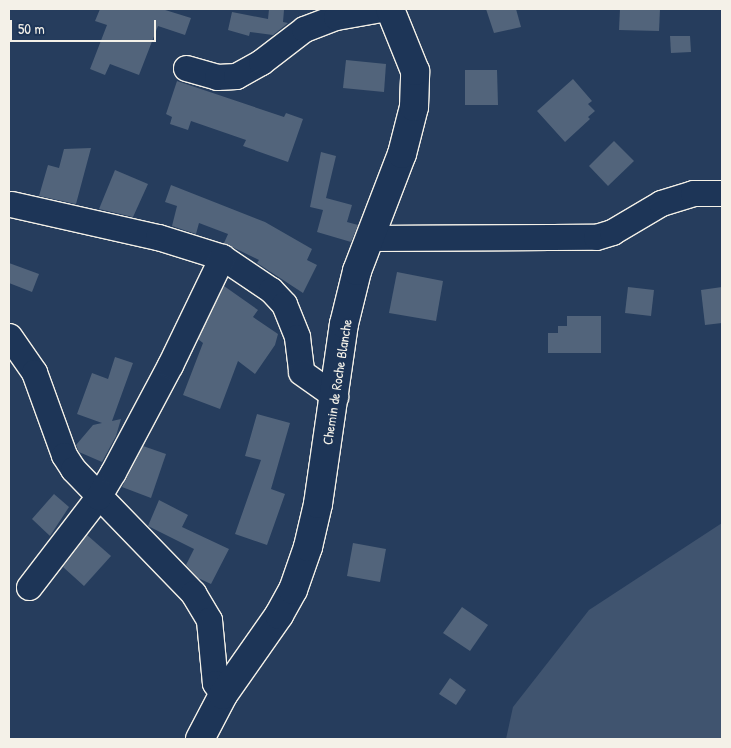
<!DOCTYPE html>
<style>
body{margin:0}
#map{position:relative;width:731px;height:748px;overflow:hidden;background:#263d5d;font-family:"Patrick Hand",sans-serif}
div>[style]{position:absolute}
.green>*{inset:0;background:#40546f}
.building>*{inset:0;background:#52647b}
.roads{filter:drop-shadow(1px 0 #f4f1e8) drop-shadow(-1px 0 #f4f1e8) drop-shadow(0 1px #f4f1e8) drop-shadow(0 -1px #f4f1e8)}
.minor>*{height:25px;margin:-12.5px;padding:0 12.5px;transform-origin:12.5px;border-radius:12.5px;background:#1d3557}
.major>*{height:28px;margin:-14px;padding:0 14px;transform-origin:14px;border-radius:14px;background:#1d3557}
span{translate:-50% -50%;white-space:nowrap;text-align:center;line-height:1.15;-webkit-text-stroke:4.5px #1d3557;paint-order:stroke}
.street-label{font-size:14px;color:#f4f1e8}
.frame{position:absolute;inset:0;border:10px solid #f4f1e8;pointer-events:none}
.scale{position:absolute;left:10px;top:20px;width:146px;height:22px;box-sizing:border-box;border:2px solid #f4f1e8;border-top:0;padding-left:6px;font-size:15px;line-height:18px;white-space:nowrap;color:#f4f1e8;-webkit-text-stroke:4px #1d3557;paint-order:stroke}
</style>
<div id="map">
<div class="green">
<div style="clip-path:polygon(722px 523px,722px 739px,506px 739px,513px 707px,589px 610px)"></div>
</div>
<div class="building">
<div style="clip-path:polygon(100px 9px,162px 9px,191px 18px,185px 35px,158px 26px,139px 75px,110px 64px,105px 75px,90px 69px,107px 25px,95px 21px)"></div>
<div style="clip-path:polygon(269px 9px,284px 10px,283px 22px,288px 23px,273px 35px,250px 32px,249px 36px,228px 30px,232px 12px,268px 19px)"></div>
<div style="clip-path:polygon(486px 9px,516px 9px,521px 27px,494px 33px)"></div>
<div style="clip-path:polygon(620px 9px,660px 9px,659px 31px,619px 30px)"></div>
<div style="clip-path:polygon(670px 36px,690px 36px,691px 52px,671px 53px)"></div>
<div style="clip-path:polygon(346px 60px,386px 64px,384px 92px,343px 88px)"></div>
<div style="clip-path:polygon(465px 70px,497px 70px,498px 105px,465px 105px)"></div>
<div style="clip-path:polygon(573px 79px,592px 101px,588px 104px,595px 111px,588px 117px,590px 119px,565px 142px,537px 111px)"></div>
<div style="clip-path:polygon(177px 81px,284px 117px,286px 113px,303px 119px,288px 162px,243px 146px,246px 140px,191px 121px,188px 130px,170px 124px,172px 117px,166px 114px)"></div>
<div style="clip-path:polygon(614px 141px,634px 161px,608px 186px,589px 166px)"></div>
<div style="clip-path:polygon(91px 148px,76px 204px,39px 196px,48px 165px,59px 168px,64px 149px)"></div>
<div style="clip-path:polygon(321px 152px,336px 156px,326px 198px,352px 205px,347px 222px,358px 225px,351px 242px,317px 232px,323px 210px,310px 207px)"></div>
<div style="clip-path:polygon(115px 170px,148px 184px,133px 217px,99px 209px)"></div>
<div style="clip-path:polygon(171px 185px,265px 222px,312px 249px,307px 260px,317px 265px,303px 293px,257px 263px,259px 260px,224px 243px,228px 234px,199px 223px,196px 234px,172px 226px,177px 206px,165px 202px)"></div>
<div style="clip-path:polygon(9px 263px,39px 274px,32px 292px,9px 283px)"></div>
<div style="clip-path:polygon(397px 272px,443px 281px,436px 321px,389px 313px)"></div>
<div style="clip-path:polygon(224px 286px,258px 310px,253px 317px,278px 334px,275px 345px,255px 374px,238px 361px,220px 409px,183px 395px,203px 343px,198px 339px)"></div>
<div style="clip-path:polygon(628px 287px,654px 290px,651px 316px,625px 313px)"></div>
<div style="clip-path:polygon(722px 287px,722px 323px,705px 325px,701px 290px)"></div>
<div style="clip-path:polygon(567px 316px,601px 316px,601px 353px,548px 353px,548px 333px,558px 333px,558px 326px,567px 326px)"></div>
<div style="clip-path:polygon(115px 357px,133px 363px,112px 421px,121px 419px,116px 436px,102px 462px,79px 452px,76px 445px,93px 425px,102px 423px,77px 414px,92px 373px,108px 379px)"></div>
<div style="clip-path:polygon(257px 414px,290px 423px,271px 489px,285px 494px,267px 545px,235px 534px,261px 460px,245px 456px)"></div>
<div style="clip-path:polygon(143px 446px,166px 454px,151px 498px,122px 487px)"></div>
<div style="clip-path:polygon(54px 494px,69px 507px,50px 536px,32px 519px)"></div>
<div style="clip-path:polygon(159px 500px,188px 515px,182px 527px,229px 549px,211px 584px,198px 578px,186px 565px,194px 549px,148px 526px)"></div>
<div style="clip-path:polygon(87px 535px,111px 556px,84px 586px,63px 567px)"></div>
<div style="clip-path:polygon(353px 543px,386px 549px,380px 582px,347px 576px)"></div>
<div style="clip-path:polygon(462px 607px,488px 625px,470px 651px,443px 633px)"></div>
<div style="clip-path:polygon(450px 678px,466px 690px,456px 705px,439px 694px)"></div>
</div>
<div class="roads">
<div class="minor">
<div style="left:186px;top:68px;width:32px;rotate:16deg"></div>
<div style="left:217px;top:77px;width:19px;rotate:-3deg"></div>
<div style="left:236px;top:76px;width:29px;rotate:-29deg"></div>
<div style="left:261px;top:62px;width:54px;rotate:-37.5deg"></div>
<div style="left:304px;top:29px;width:34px;rotate:-21deg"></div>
<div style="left:336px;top:17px;width:46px;rotate:-10.1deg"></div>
<div style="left:11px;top:204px;width:151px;rotate:12.7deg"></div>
<div style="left:158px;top:237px;width:67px;rotate:17.4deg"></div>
<div style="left:222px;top:257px;width:59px;rotate:34deg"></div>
<div style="left:271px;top:290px;width:19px;rotate:47deg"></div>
<div style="left:284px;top:304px;width:35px;rotate:68deg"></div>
<div style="left:297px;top:337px;width:35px;rotate:83deg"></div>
<div style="left:301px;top:372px;width:42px;rotate:35.2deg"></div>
<div style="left:369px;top:238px;width:227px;rotate:-0.3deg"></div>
<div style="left:596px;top:237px;width:17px;rotate:-17deg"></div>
<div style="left:612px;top:232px;width:57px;rotate:-30.6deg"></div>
<div style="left:661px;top:203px;width:34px;rotate:-17deg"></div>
<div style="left:693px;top:193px;width:29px"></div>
<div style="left:9px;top:336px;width:44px;rotate:55.2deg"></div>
<div style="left:34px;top:372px;width:88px;rotate:70.1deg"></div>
<div style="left:64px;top:455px;width:17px;rotate:57deg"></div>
<div style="left:73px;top:469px;width:173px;rotate:45.9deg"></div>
<div style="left:193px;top:593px;width:31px;rotate:59deg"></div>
<div style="left:209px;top:620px;width:63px;rotate:84.6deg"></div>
<div style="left:215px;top:683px;width:14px;rotate:56deg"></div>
<div style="left:29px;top:587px;width:113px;rotate:-52.5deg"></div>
<div style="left:98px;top:497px;width:29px;rotate:-59deg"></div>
<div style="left:113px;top:472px;width:121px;rotate:-62deg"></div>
<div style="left:170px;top:365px;width:120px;rotate:-64.3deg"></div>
</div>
<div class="major">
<div style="left:200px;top:739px;width:50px;rotate:-62.4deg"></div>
<div style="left:223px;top:695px;width:98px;rotate:-55deg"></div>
<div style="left:279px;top:615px;width:29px;rotate:-61deg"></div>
<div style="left:293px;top:590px;width:46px;rotate:-70.8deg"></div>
<div style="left:308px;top:547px;width:44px;rotate:-76.9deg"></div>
<div style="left:318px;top:504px;width:182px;rotate:-81.8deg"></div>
<div style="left:344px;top:324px;width:55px;rotate:-76.2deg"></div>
<div style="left:357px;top:271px;width:125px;rotate:-69deg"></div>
<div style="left:402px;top:154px;width:49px;rotate:-75.7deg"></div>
<div style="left:414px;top:107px;width:36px;rotate:-88deg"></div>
<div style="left:415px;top:71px;width:67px;rotate:-112deg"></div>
</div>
</div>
<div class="street-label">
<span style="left:337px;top:382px;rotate:-81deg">Chemin de Roche Blanche</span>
</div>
<div class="frame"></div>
<div class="scale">50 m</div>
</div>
